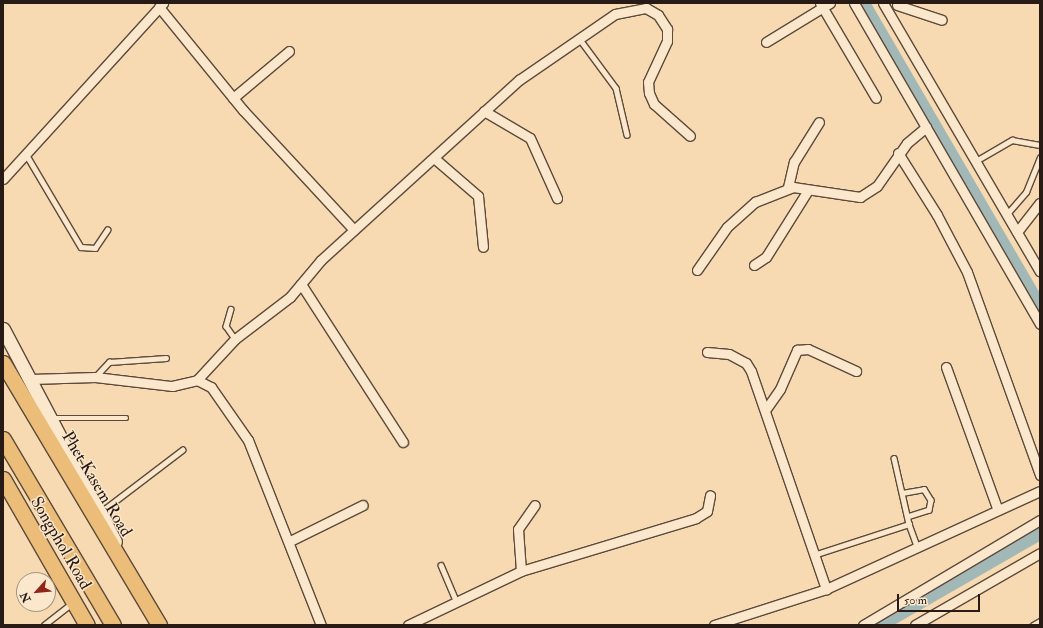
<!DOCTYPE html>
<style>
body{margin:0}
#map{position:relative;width:1043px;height:628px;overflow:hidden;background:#f7dab1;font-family:"IM FELL Double Pica",serif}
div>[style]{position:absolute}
.canal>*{height:12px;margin:-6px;padding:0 6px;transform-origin:6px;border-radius:6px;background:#a2b8b7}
.roads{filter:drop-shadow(1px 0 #5c4a3b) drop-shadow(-1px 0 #5c4a3b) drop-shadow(0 1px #5c4a3b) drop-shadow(0 -1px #5c4a3b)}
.service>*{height:4.5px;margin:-2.25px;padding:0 2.25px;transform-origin:2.25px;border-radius:2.25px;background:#fae7cc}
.minor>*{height:9px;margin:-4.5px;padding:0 4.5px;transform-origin:4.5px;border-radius:4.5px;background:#fae7cc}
.secondary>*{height:13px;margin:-6.5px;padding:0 6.5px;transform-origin:6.5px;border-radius:6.5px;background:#fae7cc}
.trunk>*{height:15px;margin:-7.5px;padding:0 7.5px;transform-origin:7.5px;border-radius:7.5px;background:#ecbd78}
span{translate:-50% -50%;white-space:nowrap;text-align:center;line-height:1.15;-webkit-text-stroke:3px #fae7cc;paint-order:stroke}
.street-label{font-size:17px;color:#281a14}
.frame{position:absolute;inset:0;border:4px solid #281a14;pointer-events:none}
.north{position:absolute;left:16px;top:572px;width:40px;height:40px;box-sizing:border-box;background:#fae7cc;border:1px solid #a69582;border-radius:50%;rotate:243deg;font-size:11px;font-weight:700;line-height:16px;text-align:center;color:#281a14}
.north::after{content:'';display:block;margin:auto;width:14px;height:18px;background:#8f2418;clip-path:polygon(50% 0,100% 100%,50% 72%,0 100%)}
.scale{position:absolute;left:897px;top:594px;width:83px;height:18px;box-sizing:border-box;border:2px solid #281a14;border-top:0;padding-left:5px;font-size:12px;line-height:14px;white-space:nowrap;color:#281a14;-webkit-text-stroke:3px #fae7cc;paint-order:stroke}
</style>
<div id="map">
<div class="canal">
<div style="left:864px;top:3px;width:350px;rotate:59.8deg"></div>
<div style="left:882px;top:625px;width:182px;rotate:-29.9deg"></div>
</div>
<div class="roads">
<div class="service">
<div style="left:579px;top:38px;width:62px;rotate:53.5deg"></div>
<div style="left:616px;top:88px;width:48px;rotate:76.8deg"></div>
<div style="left:26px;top:154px;width:108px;rotate:59.4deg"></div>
<div style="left:81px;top:247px;width:14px;rotate:4deg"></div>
<div style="left:95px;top:248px;width:22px;rotate:-56deg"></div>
<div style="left:976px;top:161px;width:42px;rotate:-30.3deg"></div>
<div style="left:1012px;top:140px;width:28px;rotate:10deg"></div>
<div style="left:1007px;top:214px;width:29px;rotate:-49deg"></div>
<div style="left:1026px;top:192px;width:37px;rotate:-68deg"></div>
<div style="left:231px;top:309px;width:18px;rotate:106deg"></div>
<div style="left:226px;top:326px;width:16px;rotate:55deg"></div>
<div style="left:95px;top:377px;width:21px;rotate:-47deg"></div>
<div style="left:109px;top:362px;width:57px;rotate:-4deg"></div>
<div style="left:52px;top:418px;width:74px"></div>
<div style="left:894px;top:458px;width:68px;rotate:77.2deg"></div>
<div style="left:902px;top:493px;width:22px;rotate:-10deg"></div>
<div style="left:924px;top:489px;width:13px;rotate:58deg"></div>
<div style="left:931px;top:500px;width:10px;rotate:101deg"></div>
<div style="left:929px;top:510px;width:22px;rotate:162deg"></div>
<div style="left:102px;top:511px;width:101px;rotate:-37.3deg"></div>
<div style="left:814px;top:555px;width:100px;rotate:-18.1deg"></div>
<div style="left:909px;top:524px;width:23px;rotate:70deg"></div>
<div style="left:441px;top:565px;width:39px;rotate:67deg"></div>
<div style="left:44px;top:625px;width:36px;rotate:-38deg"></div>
<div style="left:1033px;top:625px;width:8px;rotate:-30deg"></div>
</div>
<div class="minor">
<div style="left:820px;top:3px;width:110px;rotate:59.5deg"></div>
<div style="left:854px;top:3px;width:371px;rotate:59.9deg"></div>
<div style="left:883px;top:3px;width:311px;rotate:59.7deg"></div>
<div style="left:897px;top:5px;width:47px;rotate:18.4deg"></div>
<div style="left:159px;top:7px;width:133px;rotate:50.8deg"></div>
<div style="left:243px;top:110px;width:163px;rotate:47.2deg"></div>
<div style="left:766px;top:42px;width:75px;rotate:-31.4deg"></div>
<div style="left:233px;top:98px;width:73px;rotate:-40deg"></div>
<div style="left:484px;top:111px;width:53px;rotate:30.4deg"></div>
<div style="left:530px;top:138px;width:66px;rotate:65.8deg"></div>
<div style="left:898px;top:153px;width:73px;rotate:57.8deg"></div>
<div style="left:937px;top:215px;width:64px;rotate:62.2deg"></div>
<div style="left:967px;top:272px;width:216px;rotate:70.2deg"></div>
<div style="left:434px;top:158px;width:58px;rotate:40.8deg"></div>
<div style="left:478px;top:196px;width:51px;rotate:84.4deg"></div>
<div style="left:3px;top:179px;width:238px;rotate:-47.7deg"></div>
<div style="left:788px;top:187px;width:26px;rotate:-77deg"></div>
<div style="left:794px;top:162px;width:47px;rotate:-58deg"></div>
<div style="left:1017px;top:232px;width:37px;rotate:-52deg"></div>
<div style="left:754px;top:265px;width:14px;rotate:-34deg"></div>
<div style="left:766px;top:257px;width:79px;rotate:-57.9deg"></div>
<div style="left:697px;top:270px;width:52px;rotate:-55.1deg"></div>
<div style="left:727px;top:227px;width:38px;rotate:-42deg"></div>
<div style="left:755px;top:202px;width:41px;rotate:-21.5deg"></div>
<div style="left:793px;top:187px;width:68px;rotate:8.5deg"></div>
<div style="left:860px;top:197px;width:20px;rotate:-33deg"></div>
<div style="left:877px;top:186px;width:52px;rotate:-55.1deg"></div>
<div style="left:907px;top:143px;width:25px;rotate:-40deg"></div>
<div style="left:301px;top:284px;width:188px;rotate:57.2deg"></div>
<div style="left:707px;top:352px;width:22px;rotate:5deg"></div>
<div style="left:729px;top:354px;width:19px;rotate:28deg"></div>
<div style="left:746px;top:363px;width:9px;rotate:58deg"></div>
<div style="left:751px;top:371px;width:231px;rotate:71deg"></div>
<div style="left:946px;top:367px;width:150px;rotate:70.1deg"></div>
<div style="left:31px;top:379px;width:64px;rotate:-1.8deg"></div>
<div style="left:95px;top:377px;width:78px;rotate:6.7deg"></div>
<div style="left:172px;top:386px;width:26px;rotate:-13deg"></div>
<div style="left:197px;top:380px;width:56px;rotate:-47.2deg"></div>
<div style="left:235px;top:339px;width:69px;rotate:-37.4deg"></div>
<div style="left:290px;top:297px;width:48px;rotate:-50deg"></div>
<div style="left:321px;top:260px;width:268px;rotate:-42.3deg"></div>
<div style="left:519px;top:80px;width:116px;rotate:-34.5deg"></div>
<div style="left:615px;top:14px;width:32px;rotate:-11deg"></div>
<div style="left:646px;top:8px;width:14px;rotate:30deg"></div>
<div style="left:658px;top:15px;width:17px;rotate:57deg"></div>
<div style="left:667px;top:29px;width:12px;rotate:90deg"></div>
<div style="left:667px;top:41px;width:45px;rotate:114.9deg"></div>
<div style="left:648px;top:82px;width:11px;rotate:85deg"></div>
<div style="left:649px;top:93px;width:12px;rotate:66deg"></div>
<div style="left:654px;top:104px;width:48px;rotate:41.6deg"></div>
<div style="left:197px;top:380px;width:16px;rotate:27deg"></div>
<div style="left:211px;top:387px;width:65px;rotate:55.1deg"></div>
<div style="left:248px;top:440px;width:199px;rotate:68.5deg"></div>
<div style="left:766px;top:409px;width:24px;rotate:-55deg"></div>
<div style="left:780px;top:389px;width:43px;rotate:-66.4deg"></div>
<div style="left:797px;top:350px;width:11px;rotate:-5deg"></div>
<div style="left:808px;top:349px;width:53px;rotate:24.6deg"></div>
<div style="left:290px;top:541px;width:81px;rotate:-26.3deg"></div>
<div style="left:521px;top:571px;width:183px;rotate:-16.8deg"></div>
<div style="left:696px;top:518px;width:13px;rotate:-32deg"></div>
<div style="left:707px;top:511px;width:16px;rotate:-79deg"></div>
<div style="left:408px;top:625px;width:125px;rotate:-25.5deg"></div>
<div style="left:521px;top:571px;width:42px;rotate:-94.1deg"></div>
<div style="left:518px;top:529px;width:29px;rotate:-55deg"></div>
<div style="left:714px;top:625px;width:118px;rotate:-17.8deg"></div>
<div style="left:826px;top:589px;width:235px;rotate:-24.6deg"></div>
<div style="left:863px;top:625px;width:206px;rotate:-30.7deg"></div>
<div style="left:915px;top:625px;width:144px;rotate:-29.9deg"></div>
</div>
<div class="secondary">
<div style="left:3px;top:329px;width:240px;rotate:62.2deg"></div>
</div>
<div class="trunk">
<div style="left:3px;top:363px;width:305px;rotate:59.2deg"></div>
<div style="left:3px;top:439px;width:216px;rotate:59.4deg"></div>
<div style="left:3px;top:479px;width:168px;rotate:60.1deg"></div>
</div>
</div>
<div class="street-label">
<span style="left:97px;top:484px;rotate:59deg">Phet Kasem Road</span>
<span style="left:61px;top:543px;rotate:60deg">Songphol Road</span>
</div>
<div class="frame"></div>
<div class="north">N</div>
<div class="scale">50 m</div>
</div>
